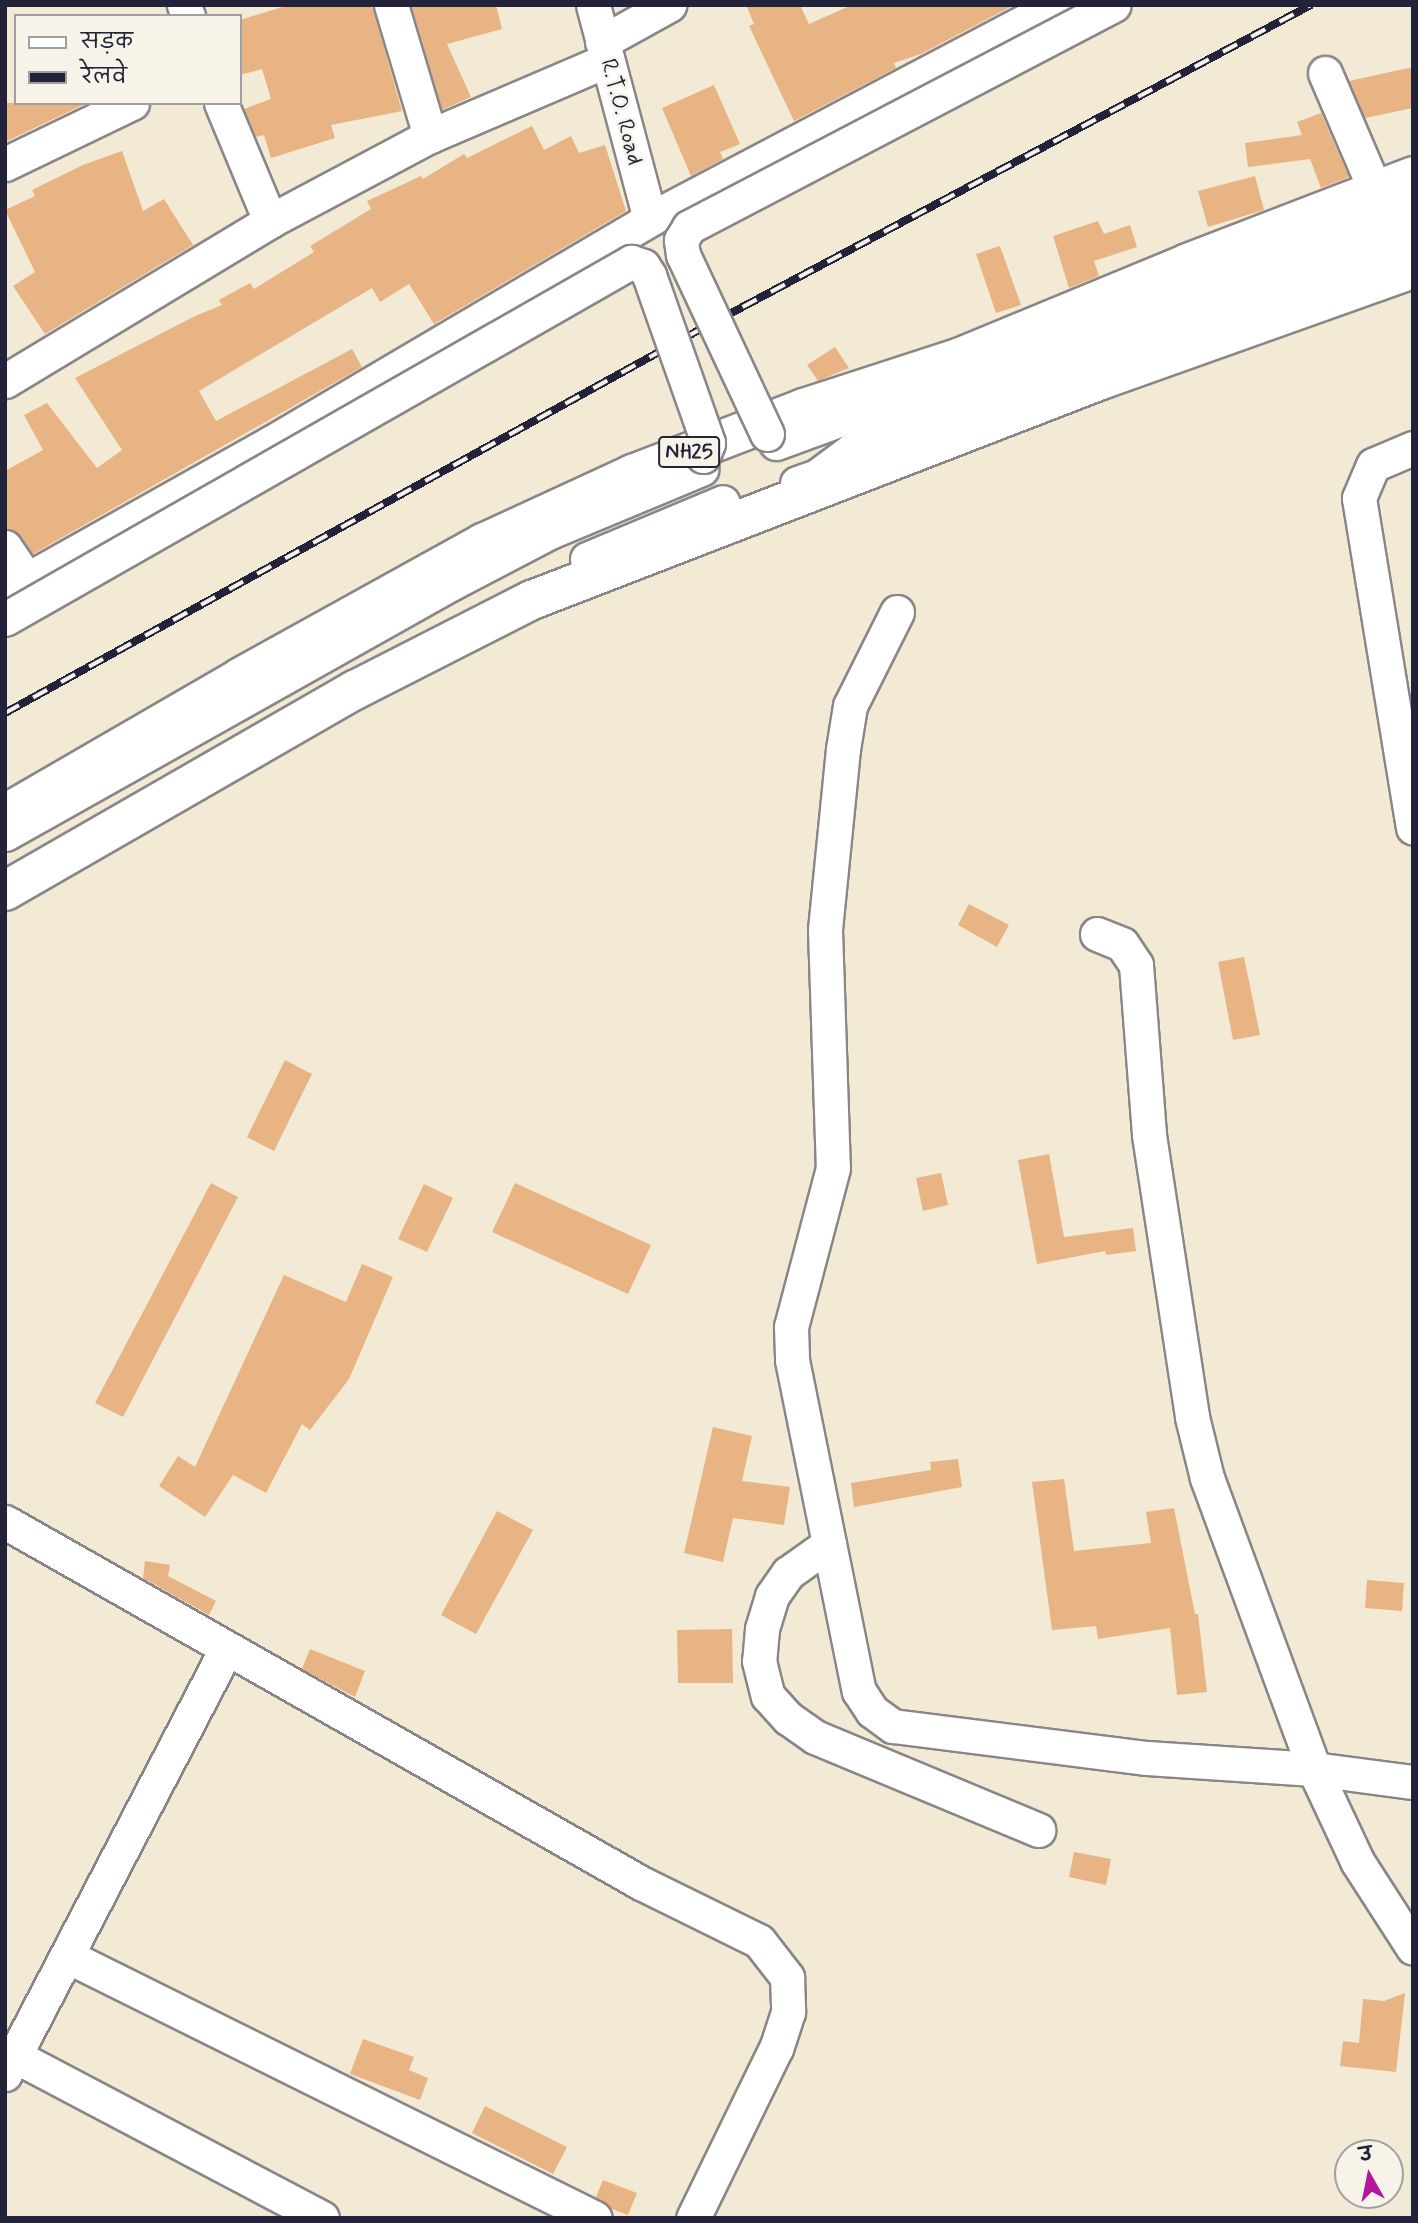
<!DOCTYPE html>
<meta charset="utf-8">
<style>
body{margin:0}
#map{position:relative;width:1418px;height:2223px;overflow:hidden;background:#f2ead5;font-family:Mynerve,"Playpen Sans Deva",sans-serif}
div>[style]{position:absolute}
.building>*{inset:0;background:#e8b484}
.roads{filter:drop-shadow(2px 0 #8a8688) drop-shadow(-2px 0 #8a8688) drop-shadow(0 2px #8a8688) drop-shadow(0 -2px #8a8688)}
.minor>*{height:33px;margin:-16.5px;padding:0 16.5px;transform-origin:16.5px;border-radius:16.5px;background:#fff}
.major>*{height:38px;margin:-19px;padding:0 19px;transform-origin:19px;border-radius:19px;background:#fff}
.rail>*{height:8px;margin-top:-4px;transform-origin:0;background:repeating-linear-gradient(90deg,#f7f3e8 0 16px,#22223b 0 32px);box-sizing:border-box;border-block:2px solid #22223b}
.bridges{filter:drop-shadow(2px 0 #8a8688) drop-shadow(-2px 0 #8a8688) drop-shadow(0 2px #8a8688) drop-shadow(0 -2px #8a8688)}
.minor-bridge>*{height:33px;margin:-16.5px;padding:0 16.5px;transform-origin:16.5px;border-radius:16.5px;background:#fff}
span{translate:-50% -50%;white-space:nowrap;text-align:center;line-height:1.15;-webkit-text-stroke:5px #f7f3e8;paint-order:stroke}
.shield-label span{padding:2px 5px;background:#f7f3e8;border:2px solid;border-radius:5px;-webkit-text-stroke-width:0}
.shield-label{font-size:21px;color:#22223b;font-weight:700}
.street-label{font-size:23px;color:#22223b}
.frame{position:absolute;inset:0;border:7px solid #22223b;pointer-events:none}
.legend{position:absolute;left:14px;top:14px;width:228px;height:91px;box-sizing:border-box;background:#f7f3e8;border:2px solid #a29fa3;margin:0;padding:9px 12px;list-style:none;font-size:21px;color:#22223b}
.legend li{display:flex;align-items:center;gap:14px;height:35px}
.legend b{width:35px;border:2px solid #a29fa3}
.north{position:absolute;left:1334px;top:2139px;width:70px;height:70px;box-sizing:border-box;background:#f7f3e8;border:2px solid #a29fa3;border-radius:50%;rotate:351deg;font-size:19px;font-weight:700;line-height:28px;text-align:center;color:#22223b}
.north::after{content:'';display:block;margin:auto;width:24px;height:32px;background:#b5179e;clip-path:polygon(50% 0,100% 100%,50% 72%,0 100%)}
</style>
<div id="map">
<div class="building">
<div style="clip-path:polygon(289px 5px,372px 5px,402px 111px,331px 125px,335px 138px,271px 158px,264px 135px,256px 137px,244px 109px,271px 99px,262px 69px,240px 75px,240px 20px)"></div>
<div style="clip-path:polygon(411px 5px,496px 5px,502px 29px,447px 44px,471px 97px,442px 110px)"></div>
<div style="clip-path:polygon(746px 5px,800px 5px,809px 24px,852px 5px,1014px 5px,921px 54px,894px 63px,896px 68px,794px 121px,749px 26px,754px 24px)"></div>
<div style="clip-path:polygon(1413px 67px,1413px 108px,1365px 118px,1349px 81px)"></div>
<div style="clip-path:polygon(714px 85px,740px 144px,720px 152px,723px 159px,691px 176px,662px 108px)"></div>
<div style="clip-path:polygon(5px 103px,87px 103px,5px 142px)"></div>
<div style="clip-path:polygon(1321px 113px,1349px 177px,1321px 188px,1310px 159px,1248px 167px,1245px 143px,1302px 135px,1297px 122px)"></div>
<div style="clip-path:polygon(532px 126px,544px 150px,571px 136px,579px 153px,605px 145px,626px 211px,434px 324px,409px 284px,380px 302px,372px 288px,199px 391px,216px 421px,352px 349px,362px 367px,33px 554px,21px 536px,5px 528px,5px 471px,43px 450px,24px 415px,47px 403px,97px 468px,122px 450px,75px 378px,195px 316px,222px 305px,219px 300px,250px 283px,254px 289px,314px 252px,310px 246px,371px 209px,367px 201px,421px 176px,423px 179px,464px 154px,467px 158px)"></div>
<div style="clip-path:polygon(122px 151px,143px 211px,164px 199px,193px 245px,45px 334px,13px 286px,35px 272px,5px 210px,35px 196px,32px 190px,83px 165px)"></div>
<div style="clip-path:polygon(1255px 176px,1264px 210px,1208px 227px,1198px 191px)"></div>
<div style="clip-path:polygon(1098px 221px,1104px 234px,1130px 225px,1137px 247px,1094px 261px,1099px 276px,1069px 288px,1053px 236px)"></div>
<div style="clip-path:polygon(1000px 246px,1021px 305px,996px 313px,976px 254px)"></div>
<div style="clip-path:polygon(835px 347px,849px 368px,818px 381px,807px 365px)"></div>
<div style="clip-path:polygon(969px 904px,1009px 925px,997px 947px,958px 925px)"></div>
<div style="clip-path:polygon(1244px 957px,1260px 1035px,1233px 1040px,1218px 962px)"></div>
<div style="clip-path:polygon(285px 1060px,312px 1074px,274px 1151px,247px 1137px)"></div>
<div style="clip-path:polygon(1049px 1154px,1064px 1237px,1133px 1228px,1136px 1251px,1106px 1255px,1105px 1251px,1037px 1264px,1018px 1160px)"></div>
<div style="clip-path:polygon(941px 1173px,948px 1205px,923px 1211px,916px 1178px)"></div>
<div style="clip-path:polygon(211px 1183px,238px 1197px,123px 1417px,95px 1403px)"></div>
<div style="clip-path:polygon(515px 1183px,651px 1245px,628px 1294px,492px 1232px)"></div>
<div style="clip-path:polygon(424px 1184px,453px 1198px,427px 1252px,398px 1239px)"></div>
<div style="clip-path:polygon(362px 1264px,393px 1277px,349px 1379px,310px 1430px,302px 1424px,266px 1493px,233px 1475px,205px 1517px,159px 1486px,178px 1456px,195px 1467px,284px 1275px,346px 1302px)"></div>
<div style="clip-path:polygon(713px 1427px,752px 1436px,742px 1481px,790px 1487px,784px 1525px,733px 1518px,723px 1562px,684px 1553px)"></div>
<div style="clip-path:polygon(958px 1459px,962px 1487px,854px 1507px,851px 1483px,931px 1470px,930px 1462px)"></div>
<div style="clip-path:polygon(1064px 1479px,1074px 1551px,1151px 1543px,1146px 1512px,1174px 1508px,1195px 1614px,1198px 1614px,1207px 1692px,1177px 1695px,1170px 1628px,1098px 1639px,1096px 1626px,1052px 1630px,1032px 1482px)"></div>
<div style="clip-path:polygon(497px 1511px,533px 1530px,476px 1634px,441px 1615px)"></div>
<div style="clip-path:polygon(145px 1561px,170px 1565px,168px 1576px,216px 1601px,209px 1615px,143px 1578px)"></div>
<div style="clip-path:polygon(1367px 1580px,1404px 1583px,1402px 1611px,1365px 1608px)"></div>
<div style="clip-path:polygon(732px 1629px,733px 1683px,678px 1683px,677px 1630px)"></div>
<div style="clip-path:polygon(310px 1649px,365px 1671px,355px 1697px,302px 1669px)"></div>
<div style="clip-path:polygon(1074px 1852px,1111px 1859px,1106px 1885px,1069px 1877px)"></div>
<div style="clip-path:polygon(1405px 1993px,1396px 2072px,1340px 2066px,1343px 2041px,1359px 2043px,1363px 1999px,1384px 2001px)"></div>
<div style="clip-path:polygon(363px 2039px,414px 2057px,409px 2070px,428px 2078px,420px 2100px,350px 2074px)"></div>
<div style="clip-path:polygon(485px 2106px,567px 2147px,553px 2174px,472px 2133px)"></div>
<div style="clip-path:polygon(603px 2180px,637px 2193px,628px 2215px,612px 2209px,596px 2197px)"></div>
</div>
<div class="roads">
<div class="minor">
<div style="left:184px;top:5px;width:12px;rotate:70deg"></div>
<div style="left:391px;top:5px;width:137px;rotate:73.4deg"></div>
<div style="left:430px;top:136px;width:193px;rotate:-23.2deg"></div>
<div style="left:593px;top:5px;width:221px;rotate:75.1deg"></div>
<div style="left:602px;top:42px;width:77px;rotate:-28.9deg"></div>
<div style="left:1325px;top:73px;width:129px;rotate:66.8deg"></div>
<div style="left:221px;top:103px;width:128px;rotate:67.4deg"></div>
<div style="left:270px;top:221px;width:181px;rotate:-28deg"></div>
<div style="left:5px;top:164px;width:141px;rotate:-25.7deg"></div>
<div style="left:5px;top:381px;width:310px;rotate:-31.1deg"></div>
<div style="left:776px;top:443px;width:379px;rotate:-20.1deg"></div>
<div style="left:1132px;top:313px;width:302px;rotate:-21.7deg"></div>
<div style="left:1413px;top:448px;width:43px;rotate:157deg"></div>
<div style="left:1373px;top:465px;width:36px;rotate:113deg"></div>
<div style="left:1359px;top:498px;width:334px;rotate:80.7deg"></div>
<div style="left:797px;top:483px;width:21px;rotate:-19deg"></div>
<div style="left:817px;top:476px;width:44px;rotate:-36.6deg"></div>
<div style="left:852px;top:450px;width:26px;rotate:-23deg"></div>
<div style="left:876px;top:440px;width:184px;rotate:-20deg"></div>
<div style="left:1049px;top:377px;width:391px;rotate:-21.6deg"></div>
<div style="left:5px;top:547px;width:40px;rotate:56deg"></div>
<div style="left:587px;top:559px;width:147px;rotate:-22.7deg"></div>
<div style="left:5px;top:592px;width:306px;rotate:-29.3deg"></div>
<div style="left:272px;top:442px;width:439px;rotate:-30.5deg"></div>
<div style="left:650px;top:219px;width:459px;rotate:-27.8deg"></div>
<div style="left:897px;top:612px;width:105px;rotate:116.6deg"></div>
<div style="left:850px;top:706px;width:44px;rotate:99.2deg"></div>
<div style="left:843px;top:749px;width:182px;rotate:95.7deg"></div>
<div style="left:825px;top:930px;width:238px;rotate:88.1deg"></div>
<div style="left:833px;top:1168px;width:164px;rotate:104.8deg"></div>
<div style="left:791px;top:1327px;width:33px;rotate:88deg"></div>
<div style="left:792px;top:1360px;width:338px;rotate:78.6deg"></div>
<div style="left:859px;top:1691px;width:24px;rotate:57deg"></div>
<div style="left:872px;top:1711px;width:26px;rotate:36deg"></div>
<div style="left:893px;top:1726px;width:256px;rotate:7.2deg"></div>
<div style="left:1147px;top:1758px;width:167px;rotate:3.8deg"></div>
<div style="left:1314px;top:1769px;width:100px;rotate:7.5deg"></div>
<div style="left:5px;top:834px;width:513px;rotate:-29.32deg"></div>
<div style="left:452px;top:583px;width:110px;rotate:-27.5deg"></div>
<div style="left:550px;top:532px;width:164px;rotate:-22.6deg"></div>
<div style="left:1097px;top:934px;width:27px;rotate:22deg"></div>
<div style="left:1122px;top:944px;width:25px;rotate:56deg"></div>
<div style="left:1136px;top:965px;width:170px;rotate:85.6deg"></div>
<div style="left:1149px;top:1135px;width:285px;rotate:81.3deg"></div>
<div style="left:1192px;top:1417px;width:63px;rotate:76.2deg"></div>
<div style="left:1207px;top:1478px;width:310px;rotate:69.8deg"></div>
<div style="left:1314px;top:1769px;width:102px;rotate:64.9deg"></div>
<div style="left:1357px;top:1861px;width:103px;rotate:57.2deg"></div>
<div style="left:5px;top:1522px;width:731px;rotate:29.58deg"></div>
<div style="left:641px;top:1883px;width:131px;rotate:26.2deg"></div>
<div style="left:759px;top:1941px;width:46px;rotate:52.1deg"></div>
<div style="left:787px;top:1977px;width:35px;rotate:88deg"></div>
<div style="left:788px;top:2012px;width:38px;rotate:108deg"></div>
<div style="left:776px;top:2048px;width:189px;rotate:116deg"></div>
<div style="left:829px;top:1544px;width:50px;rotate:144.7deg"></div>
<div style="left:788px;top:1573px;width:28px;rotate:125deg"></div>
<div style="left:772px;top:1596px;width:34px;rotate:107deg"></div>
<div style="left:762px;top:1629px;width:32px;rotate:95deg"></div>
<div style="left:759px;top:1661px;width:36px;rotate:76deg"></div>
<div style="left:768px;top:1696px;width:30px;rotate:48deg"></div>
<div style="left:788px;top:1718px;width:33px;rotate:35deg"></div>
<div style="left:815px;top:1737px;width:242px;rotate:22.6deg"></div>
<div style="left:67px;top:1956px;width:589px;rotate:26.39deg"></div>
<div style="left:15px;top:2056px;width:347px;rotate:27.8deg"></div>
<div style="left:5px;top:2074px;width:480px;rotate:-62.5deg"></div>
</div>
<div class="major">
<div style="left:5px;top:814px;width:273px;rotate:-30.1deg"></div>
<div style="left:241px;top:677px;width:277px;rotate:-29deg"></div>
<div style="left:483px;top:543px;width:165px;rotate:-24.7deg"></div>
<div style="left:633px;top:474px;width:183px;rotate:-21.1deg"></div>
<div style="left:804px;top:408px;width:162px;rotate:-18deg"></div>
<div style="left:958px;top:358px;width:249px;rotate:-22.4deg"></div>
<div style="left:1188px;top:263px;width:241px;rotate:-21.1deg"></div>
<div style="left:5px;top:891px;width:404px;rotate:-29.9deg"></div>
<div style="left:355px;top:690px;width:199px;rotate:-27deg"></div>
<div style="left:532px;top:600px;width:610px;rotate:-21.14deg"></div>
<div style="left:1101px;top:380px;width:331px;rotate:-19.6deg"></div>
</div>
</div>
<div class="rail">
<div style="left:5px;top:713px;width:778px;rotate:-28.9deg"></div>
<div style="left:686px;top:337px;width:708px;rotate:-27.98deg"></div>
</div>
<div class="bridges">
<div class="minor-bridge">
<div style="left:767px;top:434px;width:198px;rotate:-115.1deg"></div>
<div style="left:683px;top:255px;width:15px;rotate:-98deg"></div>
<div style="left:681px;top:240px;width:15px;rotate:-58deg"></div>
<div style="left:689px;top:227px;width:479px;rotate:-27.6deg"></div>
<div style="left:5px;top:619px;width:721px;rotate:-29.7deg"></div>
<div style="left:631px;top:262px;width:13px;rotate:18deg"></div>
<div style="left:643px;top:266px;width:11px;rotate:56deg"></div>
<div style="left:649px;top:275px;width:178px;rotate:70.6deg"></div>
<div style="left:708px;top:443px;width:14px;rotate:111deg"></div>
</div>
</div>
<div class="shield-label">
<span style="left:689px;top:452px">NH25</span>
</div>
<div class="street-label">
<span style="left:621px;top:112px;rotate:75deg">R.T.O. Road</span>
</div>
<div class="frame"></div>
<ul class="legend">
<li><b style="height:9px;background:#fff"></b>सड़क</li>
<li><b style="height:9px;background:#22223b"></b>रेलवे</li>
</ul>
<div class="north">उ</div>
</div>
